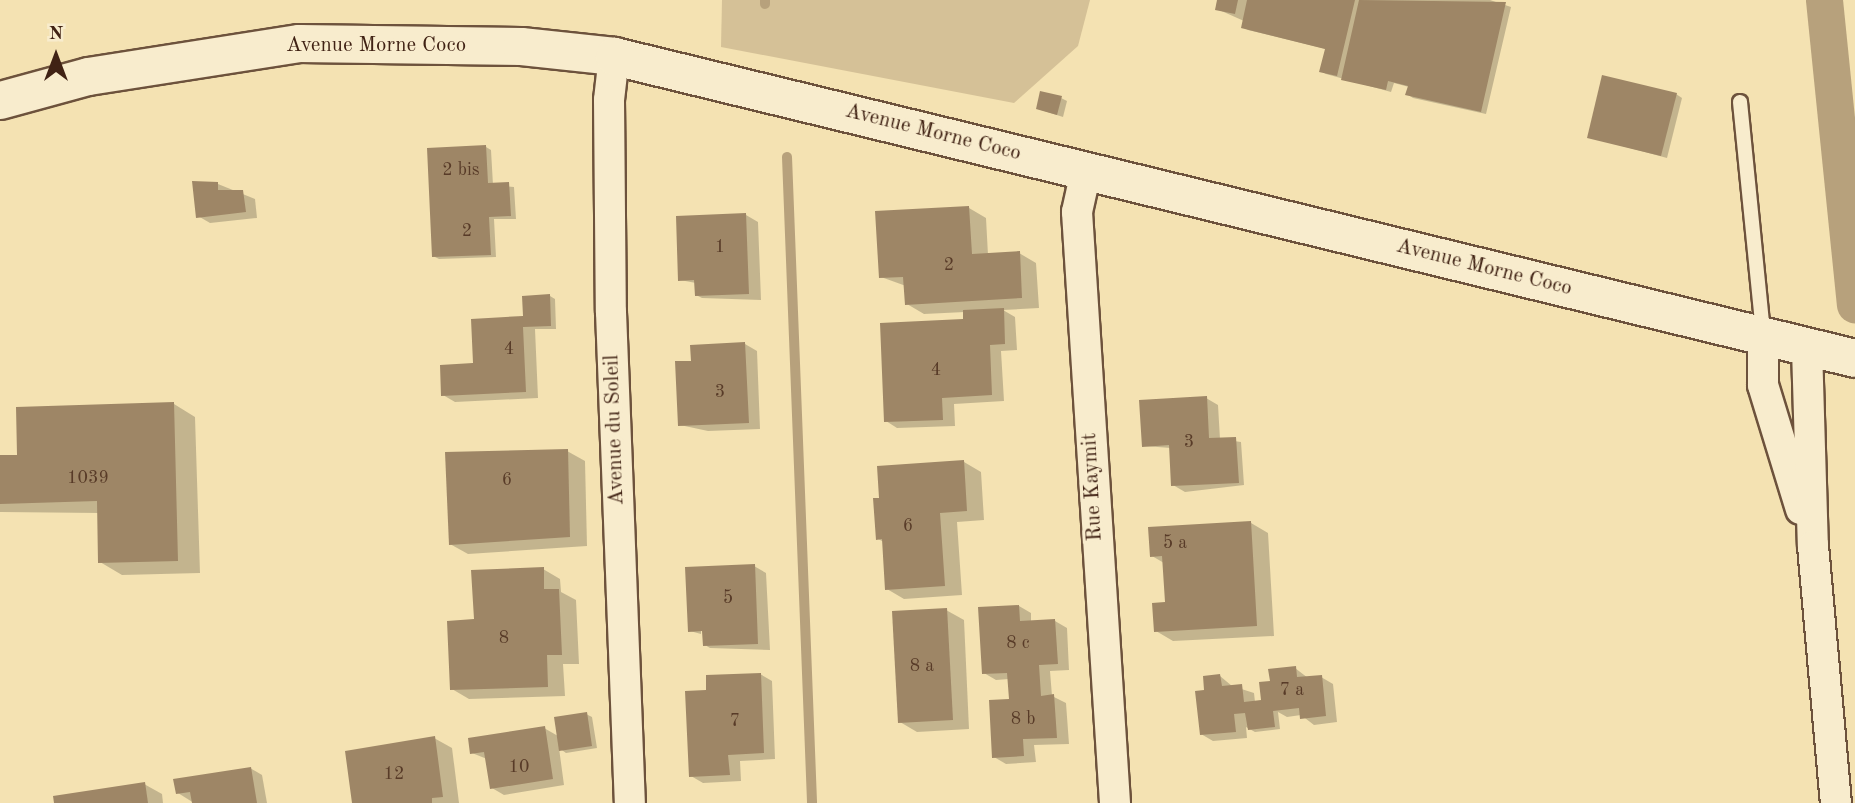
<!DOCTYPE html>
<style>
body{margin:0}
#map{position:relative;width:1855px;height:803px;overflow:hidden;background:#f4e2b2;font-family:"Old Standard TT",serif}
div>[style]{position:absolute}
.green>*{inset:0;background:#d5c197}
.shadow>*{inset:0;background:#0003}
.stream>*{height:10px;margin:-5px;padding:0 5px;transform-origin:5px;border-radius:5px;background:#b7a17c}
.canal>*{height:37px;margin:-18.5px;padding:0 18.5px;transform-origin:18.5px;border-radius:18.5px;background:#b7a17c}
.building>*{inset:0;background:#9e8666}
.roads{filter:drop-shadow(2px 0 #6d523c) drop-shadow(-2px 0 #6d523c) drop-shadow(0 2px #6d523c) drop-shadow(0 -2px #6d523c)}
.service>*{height:14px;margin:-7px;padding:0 7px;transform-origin:7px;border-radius:7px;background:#f8eccd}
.minor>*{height:30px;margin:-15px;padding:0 15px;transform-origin:15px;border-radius:15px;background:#f8eccd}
.tertiary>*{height:37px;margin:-18.5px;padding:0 18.5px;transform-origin:18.5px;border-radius:18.5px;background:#f8eccd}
span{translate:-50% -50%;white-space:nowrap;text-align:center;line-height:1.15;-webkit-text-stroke:6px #f8eccd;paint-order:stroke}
.number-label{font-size:18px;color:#583b28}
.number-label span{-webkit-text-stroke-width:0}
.street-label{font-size:21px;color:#402214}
.north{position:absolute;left:21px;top:21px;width:70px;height:70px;-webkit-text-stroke:5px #f8eccd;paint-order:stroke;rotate:0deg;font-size:19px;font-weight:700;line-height:28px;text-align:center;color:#402214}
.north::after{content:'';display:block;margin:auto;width:24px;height:32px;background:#402214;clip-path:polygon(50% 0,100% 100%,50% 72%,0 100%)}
</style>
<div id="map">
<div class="green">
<div style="clip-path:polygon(722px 0,1090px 0,1078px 46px,1014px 103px,721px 47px)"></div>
</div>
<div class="shadow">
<div style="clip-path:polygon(1219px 0,1490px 0,1511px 7px,1486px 114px,1413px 98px,1407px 94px,1409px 87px,1394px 83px,1391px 92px,1326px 74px,1321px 71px,1326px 49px,1248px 30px,1243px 27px,1244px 21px,1217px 9px)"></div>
<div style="clip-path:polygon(1676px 94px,1682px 98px,1667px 158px,1589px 137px)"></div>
<div style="clip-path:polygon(1061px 98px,1067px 101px,1063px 117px,1038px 109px)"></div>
<div style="clip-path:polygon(486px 147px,491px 150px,493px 185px,514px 187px,516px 219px,494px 219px,496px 257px,439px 259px,433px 256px)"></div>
<div style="clip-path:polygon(218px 184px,255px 199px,257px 218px,210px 223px,198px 216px)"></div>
<div style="clip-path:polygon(969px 208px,986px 218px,988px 255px,1019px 253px,1036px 263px,1039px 308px,1003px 310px,1015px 317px,1017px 350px,1001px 351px,1004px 401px,954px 404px,955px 426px,897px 428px,886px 421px,965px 321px,965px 312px,924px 314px,907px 304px,906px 286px,881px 277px)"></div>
<div style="clip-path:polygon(746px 215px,758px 222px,761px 300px,702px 298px,696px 295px,696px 283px,680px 280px)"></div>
<div style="clip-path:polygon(550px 296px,555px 299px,556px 329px,535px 329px,538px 398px,455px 402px,443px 395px)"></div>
<div style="clip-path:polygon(745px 344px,757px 351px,760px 429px,708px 431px,680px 425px,693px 362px)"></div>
<div style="clip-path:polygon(1206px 398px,1218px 405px,1220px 439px,1241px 442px,1244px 485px,1185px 492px,1173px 485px,1171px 448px,1144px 446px)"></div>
<div style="clip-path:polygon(174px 404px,195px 417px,200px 573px,122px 575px,100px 562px,99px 513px,0 512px,0 457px,19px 456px)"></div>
<div style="clip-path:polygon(567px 451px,585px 461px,587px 546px,468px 554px,450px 544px)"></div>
<div style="clip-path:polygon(964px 462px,981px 472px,984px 520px,957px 522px,962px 595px,904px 599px,887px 589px,884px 542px,878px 539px)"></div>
<div style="clip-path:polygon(1251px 523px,1268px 533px,1274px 636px,1173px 641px,1156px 631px,1167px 604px,1164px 563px,1152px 556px)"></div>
<div style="clip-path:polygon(754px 566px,766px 573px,770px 650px,710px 648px,705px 645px,701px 569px,701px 634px,690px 631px,687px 568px)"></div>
<div style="clip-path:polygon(543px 569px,560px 579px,561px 592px,576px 600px,579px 664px,563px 664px,565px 696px,469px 699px,452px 689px,475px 621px)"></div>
<div style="clip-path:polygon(1019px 606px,1031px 613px,1031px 622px,1055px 621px,1067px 628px,1069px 670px,1050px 671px,1052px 696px,1066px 703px,1069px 744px,1034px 745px,1036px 762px,1006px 764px,994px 757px,1011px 701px,1009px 679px,996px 680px,984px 673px)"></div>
<div style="clip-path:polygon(946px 610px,964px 620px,969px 729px,917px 732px,900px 722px)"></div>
<div style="clip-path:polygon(1295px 668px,1308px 678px,1321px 677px,1333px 684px,1337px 722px,1314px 725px,1301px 715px,1287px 717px,1278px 712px,1280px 729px,1255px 732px,1246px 727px,1247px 738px,1213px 741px,1201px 734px,1206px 692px,1220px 676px,1232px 686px,1254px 693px,1255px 702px,1267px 701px,1272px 682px)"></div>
<div style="clip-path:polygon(760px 674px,772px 681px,775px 759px,740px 761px,741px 781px,703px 783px,691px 776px,713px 691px)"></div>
<div style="clip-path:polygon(586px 714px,592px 717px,597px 748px,566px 753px,559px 748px,564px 785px,504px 795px,492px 788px,487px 759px,472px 753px,544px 728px,558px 736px)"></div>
<div style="clip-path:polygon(434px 738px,452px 748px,459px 803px,354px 803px)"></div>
<div style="clip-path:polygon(250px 768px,262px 775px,267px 803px,194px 803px,178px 793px)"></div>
<div style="clip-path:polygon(144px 784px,162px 794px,163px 803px,56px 803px)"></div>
</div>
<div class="stream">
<div style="left:765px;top:0;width:4px;rotate:90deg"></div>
<div style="left:787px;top:157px;width:646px;rotate:87.78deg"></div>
</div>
<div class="canal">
<div style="left:1824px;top:0;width:306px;rotate:84.2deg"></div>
</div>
<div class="building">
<div style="clip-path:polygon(1217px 0,1238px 0,1235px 14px,1215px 10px)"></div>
<div style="clip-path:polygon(1247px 0,1355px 0,1337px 76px,1319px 72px,1325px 49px,1241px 28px)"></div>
<div style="clip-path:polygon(1359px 0,1506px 2px,1481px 112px,1405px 95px,1408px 86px,1388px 81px,1386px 90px,1341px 80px)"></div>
<div style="clip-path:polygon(1602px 75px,1677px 93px,1661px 156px,1587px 138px)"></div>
<div style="clip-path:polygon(1040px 91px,1062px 96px,1057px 115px,1036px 109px)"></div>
<div style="clip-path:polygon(486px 145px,488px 183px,509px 182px,511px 216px,489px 217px,491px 255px,432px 257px,427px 148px)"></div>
<div style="clip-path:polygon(192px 181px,218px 182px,218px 190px,243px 190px,246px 212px,196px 218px)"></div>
<div style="clip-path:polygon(969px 206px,972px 254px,1020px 251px,1022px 298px,905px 305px,903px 277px,879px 278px,875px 211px)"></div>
<div style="clip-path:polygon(746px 213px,749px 294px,695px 296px,694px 280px,678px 281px,676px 216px)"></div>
<div style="clip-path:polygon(550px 294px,551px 326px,523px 327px,526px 392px,441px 396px,440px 365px,473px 363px,471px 319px,523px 316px,522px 296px)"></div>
<div style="clip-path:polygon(1004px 308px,1005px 344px,990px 345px,992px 395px,942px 398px,943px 420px,884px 422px,880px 323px,963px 319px,963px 310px)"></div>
<div style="clip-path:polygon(745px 342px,749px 423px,678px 426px,675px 361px,691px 361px,690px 345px)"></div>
<div style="clip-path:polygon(1207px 396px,1209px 438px,1236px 437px,1239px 483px,1171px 486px,1169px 445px,1142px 447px,1139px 400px)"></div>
<div style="clip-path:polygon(174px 402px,178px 561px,98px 563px,97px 501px,0 504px,0 455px,17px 455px,16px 407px)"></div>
<div style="clip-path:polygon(568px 449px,570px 537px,449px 545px,445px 452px)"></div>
<div style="clip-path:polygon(964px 460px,967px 511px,940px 513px,945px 586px,885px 590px,882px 539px,876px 540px,873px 498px,879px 498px,877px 466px)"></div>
<div style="clip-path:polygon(1251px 521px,1257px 626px,1154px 632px,1152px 603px,1165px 602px,1162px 556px,1150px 557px,1148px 527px)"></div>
<div style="clip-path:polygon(755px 564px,758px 644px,703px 646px,702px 631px,688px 632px,685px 567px)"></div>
<div style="clip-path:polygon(544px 567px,544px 589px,559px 589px,562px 655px,547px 655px,548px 687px,450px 690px,447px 621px,474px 619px,471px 570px)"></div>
<div style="clip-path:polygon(1019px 605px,1020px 621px,1055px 619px,1058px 664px,1039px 665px,1041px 696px,1054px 694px,1057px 738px,1023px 739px,1024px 756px,992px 758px,989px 700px,1009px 699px,1007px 673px,982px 674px,978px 607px)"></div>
<div style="clip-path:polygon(947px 608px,953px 720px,898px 723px,892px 611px)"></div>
<div style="clip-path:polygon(1296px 666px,1297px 677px,1322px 675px,1326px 716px,1300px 719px,1299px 708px,1273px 711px,1275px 727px,1248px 730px,1245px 713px,1234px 714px,1236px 732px,1200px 735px,1195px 691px,1204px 690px,1203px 676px,1220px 674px,1222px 686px,1242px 684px,1244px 702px,1261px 700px,1259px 682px,1270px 681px,1268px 669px)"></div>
<div style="clip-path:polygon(761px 673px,764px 753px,728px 755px,730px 775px,689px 777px,685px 691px,706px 690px,706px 675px)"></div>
<div style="clip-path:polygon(587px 712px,592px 746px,559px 751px,554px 717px)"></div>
<div style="clip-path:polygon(545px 726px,553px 779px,490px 789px,484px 752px,470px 754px,468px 738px)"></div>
<div style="clip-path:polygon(435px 736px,443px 797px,432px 798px,432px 803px,352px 803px,345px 751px)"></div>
<div style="clip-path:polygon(251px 767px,257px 803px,192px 803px,190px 792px,176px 794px,173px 779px)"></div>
<div style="clip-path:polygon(145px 782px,148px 803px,54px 803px,53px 796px)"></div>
</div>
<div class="roads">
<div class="service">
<div style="left:1740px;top:102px;width:233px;rotate:84.3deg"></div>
</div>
<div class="minor">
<div style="left:614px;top:56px;width:44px;rotate:96.5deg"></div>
<div style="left:609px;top:100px;width:212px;rotate:89.5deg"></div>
<div style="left:611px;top:312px;width:491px;rotate:87.8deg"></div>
<div style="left:1086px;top:171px;width:42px;rotate:102.4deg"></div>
<div style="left:1077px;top:212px;width:592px;rotate:86.32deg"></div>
<div style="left:1763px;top:337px;width:48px;rotate:90deg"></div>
<div style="left:1763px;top:385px;width:130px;rotate:73deg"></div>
<div style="left:1807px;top:348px;width:198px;rotate:88.3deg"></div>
<div style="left:1813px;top:546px;width:258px;rotate:84.9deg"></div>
</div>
<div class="tertiary">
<div style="left:0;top:100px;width:91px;rotate:-15.3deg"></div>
<div style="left:88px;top:76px;width:214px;rotate:-8.9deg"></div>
<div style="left:299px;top:43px;width:222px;rotate:0.8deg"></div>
<div style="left:521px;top:46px;width:94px;rotate:6.1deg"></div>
<div style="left:614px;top:56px;width:1277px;rotate:13.68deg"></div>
</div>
</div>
<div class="number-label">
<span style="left:461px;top:170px">2 bis</span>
<span style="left:467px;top:231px">2</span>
<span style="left:720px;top:247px">1</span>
<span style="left:949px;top:265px">2</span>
<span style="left:509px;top:349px">4</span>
<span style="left:936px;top:370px">4</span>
<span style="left:720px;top:392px">3</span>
<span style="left:1189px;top:442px">3</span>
<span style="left:88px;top:478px">1039</span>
<span style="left:507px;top:480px">6</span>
<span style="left:908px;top:526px">6</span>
<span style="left:1175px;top:543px">5 a</span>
<span style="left:728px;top:598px">5</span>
<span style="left:504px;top:638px">8</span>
<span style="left:1018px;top:643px">8 c</span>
<span style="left:922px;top:666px">8 a</span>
<span style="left:1292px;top:690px">7 a</span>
<span style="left:1023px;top:719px">8 b</span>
<span style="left:735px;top:721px">7</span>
<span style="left:519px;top:767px">10</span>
<span style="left:394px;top:774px">12</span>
</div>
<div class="street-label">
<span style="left:376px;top:46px">Avenue Morne Coco</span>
<span style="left:933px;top:133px;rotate:14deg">Avenue Morne Coco</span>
<span style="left:1484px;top:268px;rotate:14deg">Avenue Morne Coco</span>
<span style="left:615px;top:430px;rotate:-92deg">Avenue du Soleil</span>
<span style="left:1093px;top:487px;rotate:-93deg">Rue Kaymit</span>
</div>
<div class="north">N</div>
</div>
